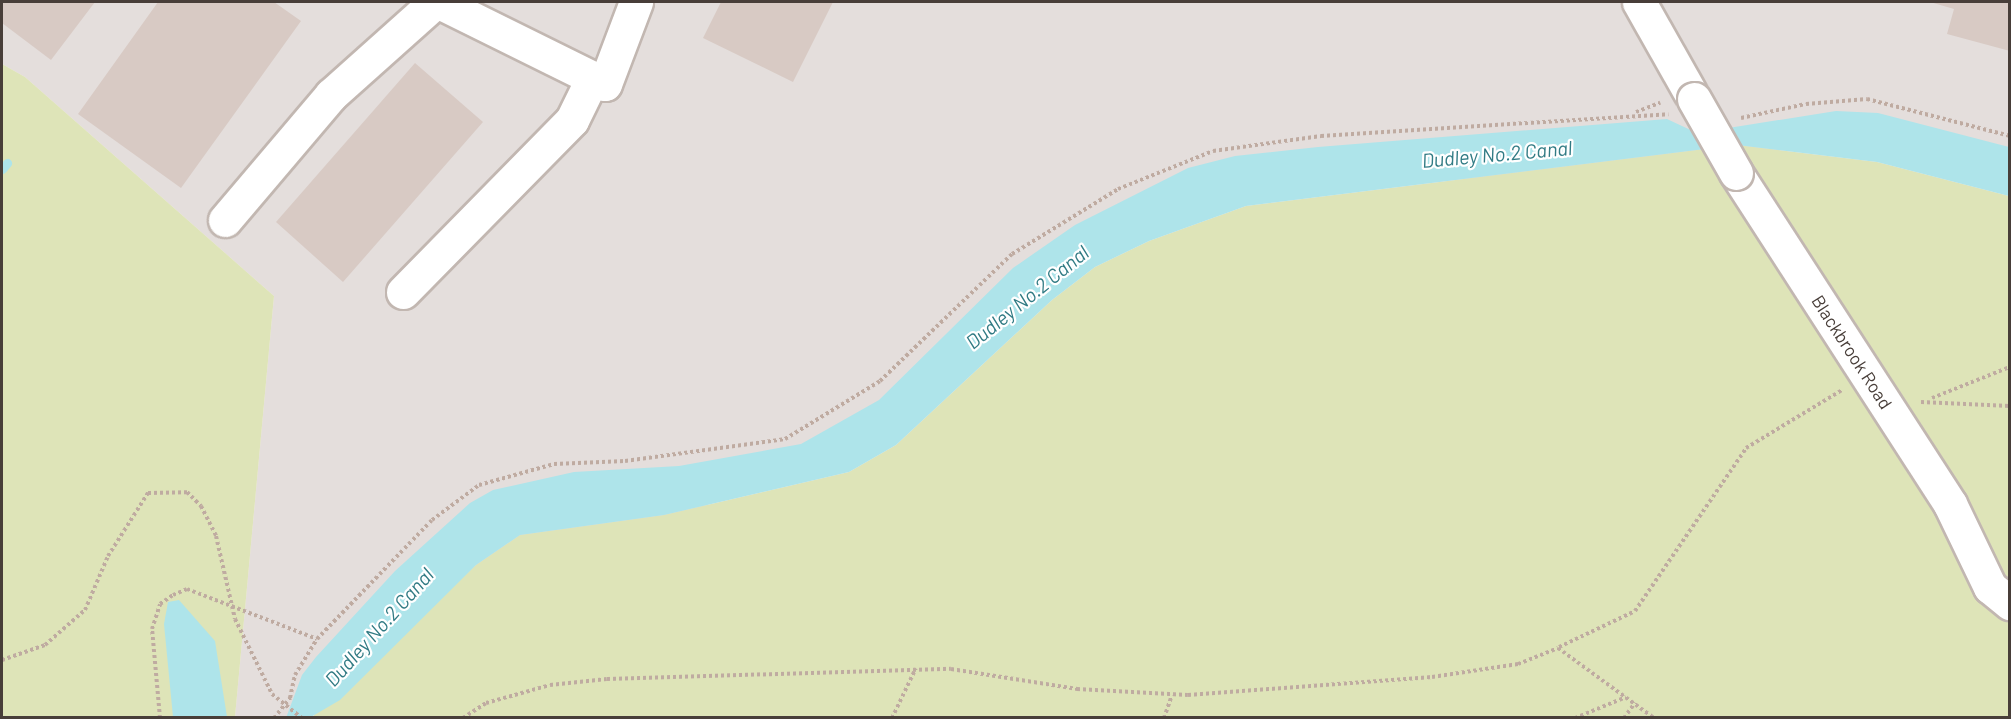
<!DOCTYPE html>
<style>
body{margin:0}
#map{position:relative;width:2011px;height:719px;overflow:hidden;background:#f4eeeb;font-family:Barlow,sans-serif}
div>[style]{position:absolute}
.industrial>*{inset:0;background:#e4dedc}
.green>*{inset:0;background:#dee4b8}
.water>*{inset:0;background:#aee4ea}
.stream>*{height:9px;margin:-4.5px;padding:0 4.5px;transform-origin:4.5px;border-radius:4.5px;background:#aee4ea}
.building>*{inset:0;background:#d8cac4}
.path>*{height:4px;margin-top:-2px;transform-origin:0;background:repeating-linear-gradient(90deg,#bfaba1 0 3px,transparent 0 6px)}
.roads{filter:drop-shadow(2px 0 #c2b7b1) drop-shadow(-2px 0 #c2b7b1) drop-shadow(0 2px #c2b7b1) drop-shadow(0 -2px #c2b7b1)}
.minor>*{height:33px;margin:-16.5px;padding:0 16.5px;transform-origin:16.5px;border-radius:16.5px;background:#fff}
.path-bridge>*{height:4px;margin-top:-2px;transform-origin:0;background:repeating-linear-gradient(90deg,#bfaba1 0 3px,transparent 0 6px)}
.bridges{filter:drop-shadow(2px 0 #c2b7b1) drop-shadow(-2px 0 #c2b7b1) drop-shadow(0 2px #c2b7b1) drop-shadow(0 -2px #c2b7b1)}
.minor-bridge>*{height:33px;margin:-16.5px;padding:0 16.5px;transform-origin:16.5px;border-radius:16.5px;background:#fff}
span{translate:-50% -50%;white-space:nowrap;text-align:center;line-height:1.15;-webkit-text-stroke:4.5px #fff;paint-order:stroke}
.street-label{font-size:18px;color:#483e39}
.water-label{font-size:20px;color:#317b84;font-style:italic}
.frame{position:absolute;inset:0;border:3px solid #483e39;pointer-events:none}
</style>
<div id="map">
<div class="industrial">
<div style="clip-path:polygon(2px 2px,2009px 2px,2009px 171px,1897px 140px,1170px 206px,915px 397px,299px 717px,235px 717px,274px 296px,25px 77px,2px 64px)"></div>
</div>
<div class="green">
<div style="clip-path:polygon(2px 64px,25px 77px,274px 296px,235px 717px,2px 717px)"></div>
<div style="clip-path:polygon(1737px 145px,1877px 162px,2009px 196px,2009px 717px,311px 718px,476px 565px,520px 535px,664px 515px,849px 472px,896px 445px,1052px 300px,1095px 267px,1149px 241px,1246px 206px)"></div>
</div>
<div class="water">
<div style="clip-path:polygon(1836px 111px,1878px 113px,2009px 147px,2009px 196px,1877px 162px,1737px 145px,1246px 206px,1149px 241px,1095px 267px,1052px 300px,896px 445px,849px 472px,664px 515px,520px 535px,476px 565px,340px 700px,311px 717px,286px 718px,302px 675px,316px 657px,395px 571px,470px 503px,493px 490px,574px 472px,679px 466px,801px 444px,879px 400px,1013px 268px,1075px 225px,1188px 168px,1235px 156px,1318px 147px,1667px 119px,1697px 133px)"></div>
<div style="clip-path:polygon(179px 600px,215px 641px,227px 717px,173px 717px,164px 624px,168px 602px)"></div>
</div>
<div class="stream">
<div style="left:2px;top:169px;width:8px;rotate:-50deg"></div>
</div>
<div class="building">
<div style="clip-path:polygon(2px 2px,95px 2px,51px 60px,2px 23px)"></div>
<div style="clip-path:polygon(158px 2px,274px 2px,301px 21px,181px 188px,78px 114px)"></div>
<div style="clip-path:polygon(721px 2px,833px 2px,793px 82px,703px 38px)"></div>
<div style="clip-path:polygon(1930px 2px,2010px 2px,2010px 51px,1947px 34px,1954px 9px)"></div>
<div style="clip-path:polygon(415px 63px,483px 122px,343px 282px,276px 222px)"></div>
</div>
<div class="path">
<div style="left:1636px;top:112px;width:26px;rotate:-21deg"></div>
<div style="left:1741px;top:118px;width:66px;rotate:-12.2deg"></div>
<div style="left:1806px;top:104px;width:61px;rotate:-4.7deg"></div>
<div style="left:1867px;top:99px;width:148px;rotate:14.5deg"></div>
<div style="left:1932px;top:398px;width:84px;rotate:-21.7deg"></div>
<div style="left:1921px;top:402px;width:89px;rotate:2.6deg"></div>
<div style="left:1559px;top:647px;width:84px;rotate:-25.3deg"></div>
<div style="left:1635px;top:611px;width:197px;rotate:-55.7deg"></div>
<div style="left:1746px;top:448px;width:112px;rotate:-31.1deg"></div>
<div style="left:2px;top:660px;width:46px;rotate:-19.2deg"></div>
<div style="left:45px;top:645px;width:53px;rotate:-41.2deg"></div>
<div style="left:85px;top:610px;width:59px;rotate:-66.9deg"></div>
<div style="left:108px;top:556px;width:75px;rotate:-57.6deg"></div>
<div style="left:148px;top:493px;width:39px;rotate:-1deg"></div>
<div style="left:187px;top:492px;width:20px;rotate:45deg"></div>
<div style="left:201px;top:506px;width:34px;rotate:63deg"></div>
<div style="left:216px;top:536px;width:85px;rotate:77.1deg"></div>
<div style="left:235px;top:619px;width:84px;rotate:63.7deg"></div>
<div style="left:160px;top:718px;width:89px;rotate:-95.1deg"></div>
<div style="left:152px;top:629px;width:26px;rotate:-72deg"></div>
<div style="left:160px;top:604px;width:16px;rotate:-35deg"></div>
<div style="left:173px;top:595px;width:15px;rotate:-23deg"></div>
<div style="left:187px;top:589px;width:139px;rotate:21deg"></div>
<div style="left:274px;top:718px;width:26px;rotate:-51deg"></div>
<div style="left:290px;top:698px;width:24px;rotate:-78deg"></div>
<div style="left:295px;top:675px;width:42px;rotate:-58.6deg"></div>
<div style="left:317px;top:639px;width:165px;rotate:-46deg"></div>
<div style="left:432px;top:520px;width:59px;rotate:-36.7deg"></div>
<div style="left:479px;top:485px;width:78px;rotate:-15.6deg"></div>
<div style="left:554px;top:464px;width:71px;rotate:-2.4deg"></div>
<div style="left:625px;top:461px;width:162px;rotate:-7.8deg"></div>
<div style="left:785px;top:439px;width:111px;rotate:-31.4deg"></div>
<div style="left:880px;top:381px;width:183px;rotate:-43.9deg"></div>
<div style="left:1012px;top:254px;width:124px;rotate:-31.5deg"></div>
<div style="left:1118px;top:189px;width:102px;rotate:-21.8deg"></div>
<div style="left:1213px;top:151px;width:109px;rotate:-7.9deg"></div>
<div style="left:1321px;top:136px;width:348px;rotate:-3.6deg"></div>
<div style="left:463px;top:718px;width:27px;rotate:-33deg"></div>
<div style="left:486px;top:703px;width:66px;rotate:-15.7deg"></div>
<div style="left:550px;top:685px;width:57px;rotate:-6deg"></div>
<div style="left:607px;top:679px;width:344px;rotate:-1.7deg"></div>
<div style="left:951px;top:669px;width:128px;rotate:9deg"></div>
<div style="left:1077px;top:689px;width:111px;rotate:3.1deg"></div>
<div style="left:1188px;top:695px;width:245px;rotate:-4.2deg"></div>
<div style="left:1432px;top:677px;width:87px;rotate:-8.6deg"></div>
<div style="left:1518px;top:664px;width:43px;rotate:-21.8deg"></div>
<div style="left:1558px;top:648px;width:119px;rotate:36.1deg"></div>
<div style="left:892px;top:718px;width:55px;rotate:-64.4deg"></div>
<div style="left:1164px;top:718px;width:24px;rotate:-71deg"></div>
<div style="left:1575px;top:718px;width:55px;rotate:-22.4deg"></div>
<div style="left:1624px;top:718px;width:19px;rotate:-54deg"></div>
</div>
<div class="roads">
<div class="minor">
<div style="left:439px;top:2px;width:185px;rotate:26.3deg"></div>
<div style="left:605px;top:84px;width:88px;rotate:-69.3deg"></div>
<div style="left:1639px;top:2px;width:103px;rotate:60.5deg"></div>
<div style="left:1736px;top:173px;width:394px;rotate:57.1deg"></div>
<div style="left:1950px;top:504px;width:92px;rotate:64.3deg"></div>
<div style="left:1990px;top:587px;width:26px;rotate:39deg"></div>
<div style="left:225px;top:220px;width:164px;rotate:-49.7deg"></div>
<div style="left:331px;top:95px;width:140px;rotate:-41.8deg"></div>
<div style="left:403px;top:292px;width:241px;rotate:-45.5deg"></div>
<div style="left:572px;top:120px;width:46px;rotate:-64deg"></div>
</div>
</div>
<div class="path-bridge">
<div style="left:272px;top:694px;width:38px;rotate:39deg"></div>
</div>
<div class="bridges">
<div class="minor-bridge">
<div style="left:1694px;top:99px;width:85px;rotate:60.4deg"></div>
</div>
</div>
<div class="street-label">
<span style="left:1852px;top:352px;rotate:57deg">Blackbrook Road</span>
</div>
<div class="water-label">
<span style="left:1497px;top:154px;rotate:-5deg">Dudley No.2 Canal</span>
<span style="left:1027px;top:297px;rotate:-39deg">Dudley No.2 Canal</span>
<span style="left:379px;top:627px;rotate:-48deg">Dudley No.2 Canal</span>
</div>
<div class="frame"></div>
</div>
